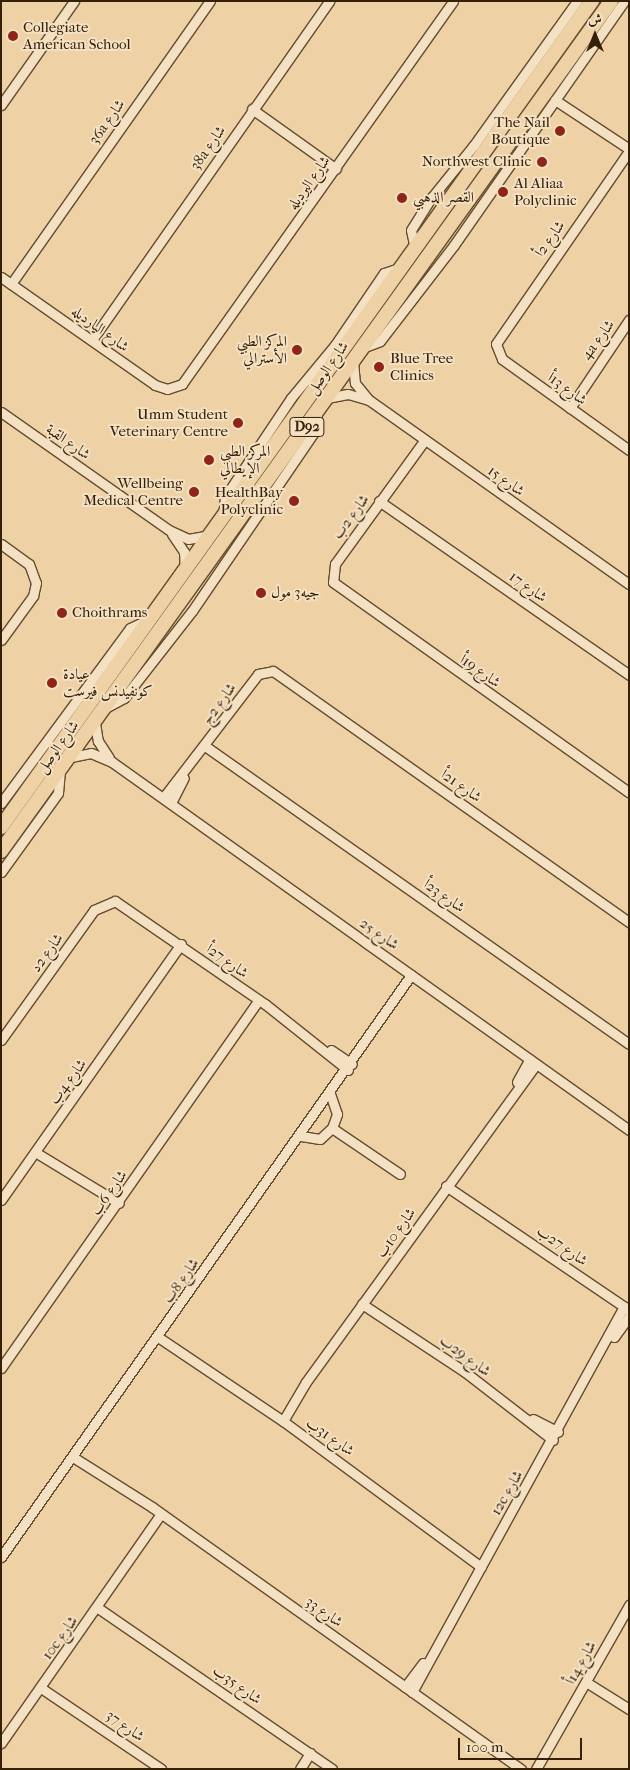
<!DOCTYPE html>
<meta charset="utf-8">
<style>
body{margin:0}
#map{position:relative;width:630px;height:1770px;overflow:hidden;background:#eed1a4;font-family:"IM FELL French Canon",Amiri,serif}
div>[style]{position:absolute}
.roads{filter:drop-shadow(1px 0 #644c2e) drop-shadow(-1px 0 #644c2e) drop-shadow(0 1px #644c2e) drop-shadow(0 -1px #644c2e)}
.minor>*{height:9px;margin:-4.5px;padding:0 4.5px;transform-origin:4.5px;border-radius:4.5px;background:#f4e1c4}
.primary>*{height:14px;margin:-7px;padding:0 7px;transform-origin:7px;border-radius:7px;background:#eed1a4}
.dots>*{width:14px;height:14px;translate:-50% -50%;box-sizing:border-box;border:2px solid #f4e1c4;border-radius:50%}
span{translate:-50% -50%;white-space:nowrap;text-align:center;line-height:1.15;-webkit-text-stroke:4px #f4e1c4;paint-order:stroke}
.shield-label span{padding:1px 4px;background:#f4e1c4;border:1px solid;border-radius:4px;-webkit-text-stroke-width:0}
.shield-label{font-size:14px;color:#362007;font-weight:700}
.poi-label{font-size:15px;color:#362007}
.left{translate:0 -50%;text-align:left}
.right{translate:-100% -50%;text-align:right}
.street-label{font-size:15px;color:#362007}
.frame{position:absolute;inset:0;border:2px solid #362007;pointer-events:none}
.north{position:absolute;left:570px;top:10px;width:50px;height:50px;-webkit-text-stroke:4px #f4e1c4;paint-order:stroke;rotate:0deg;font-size:14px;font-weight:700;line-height:20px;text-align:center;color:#362007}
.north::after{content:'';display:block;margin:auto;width:18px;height:22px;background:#362007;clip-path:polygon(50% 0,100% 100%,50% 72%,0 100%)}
.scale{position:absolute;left:458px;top:1738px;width:124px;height:22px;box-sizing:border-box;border:2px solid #362007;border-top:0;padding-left:6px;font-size:15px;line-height:18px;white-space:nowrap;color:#362007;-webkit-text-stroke:4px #f4e1c4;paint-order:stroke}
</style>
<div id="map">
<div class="roads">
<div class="minor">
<div style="left:555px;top:100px;width:89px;rotate:33.5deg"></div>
<div style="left:1px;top:105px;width:127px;rotate:-54.9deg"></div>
<div style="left:252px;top:109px;width:103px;rotate:35.5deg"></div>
<div style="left:629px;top:151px;width:234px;rotate:124.6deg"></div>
<div style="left:496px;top:344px;width:16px;rotate:68deg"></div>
<div style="left:502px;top:359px;width:156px;rotate:35.6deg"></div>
<div style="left:415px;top:249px;width:19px;rotate:-102deg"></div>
<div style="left:411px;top:230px;width:39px;rotate:-58deg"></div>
<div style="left:432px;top:197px;width:67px;rotate:-51.1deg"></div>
<div style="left:474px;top:145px;width:177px;rotate:-54.4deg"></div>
<div style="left:1px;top:277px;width:188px;rotate:35deg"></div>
<div style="left:155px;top:385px;width:13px;rotate:18deg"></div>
<div style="left:167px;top:389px;width:16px;rotate:-18deg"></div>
<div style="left:182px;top:384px;width:469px;rotate:-54.7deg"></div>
<div style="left:11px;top:284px;width:346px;rotate:-54.9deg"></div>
<div style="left:92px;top:340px;width:414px;rotate:-55deg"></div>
<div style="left:362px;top:348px;width:19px;rotate:-21deg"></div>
<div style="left:380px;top:341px;width:121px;rotate:-52.4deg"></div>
<div style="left:454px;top:245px;width:297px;rotate:-55.1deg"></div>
<div style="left:353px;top:361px;width:22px;rotate:85deg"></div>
<div style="left:355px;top:383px;width:22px;rotate:51deg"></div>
<div style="left:369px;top:400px;width:319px;rotate:35.3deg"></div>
<div style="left:327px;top:398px;width:21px;rotate:-11deg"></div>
<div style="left:348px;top:394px;width:19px;rotate:16deg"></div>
<div style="left:570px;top:408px;width:106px;rotate:-56.2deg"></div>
<div style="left:1px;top:412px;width:205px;rotate:35.1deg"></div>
<div style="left:169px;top:530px;width:21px;rotate:25deg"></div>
<div style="left:188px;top:539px;width:23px;rotate:-10deg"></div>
<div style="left:424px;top:441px;width:152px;rotate:125.9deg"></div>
<div style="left:335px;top:564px;width:18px;rotate:96deg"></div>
<div style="left:333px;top:582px;width:363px;rotate:35.4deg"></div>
<div style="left:379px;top:501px;width:305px;rotate:34.8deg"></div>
<div style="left:223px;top:516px;width:19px;rotate:-84deg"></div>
<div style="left:225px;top:497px;width:119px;rotate:-56.3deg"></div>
<div style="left:291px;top:398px;width:69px;rotate:-50.3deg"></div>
<div style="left:335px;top:345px;width:87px;rotate:-55.8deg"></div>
<div style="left:384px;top:273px;width:19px;rotate:-18deg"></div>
<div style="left:172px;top:534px;width:22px;rotate:56deg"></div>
<div style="left:184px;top:552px;width:18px;rotate:87deg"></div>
<div style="left:1px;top:544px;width:34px;rotate:36deg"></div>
<div style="left:29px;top:564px;width:20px;rotate:70deg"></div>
<div style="left:36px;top:583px;width:13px;rotate:103deg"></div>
<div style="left:33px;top:596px;width:54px;rotate:126deg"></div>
<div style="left:107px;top:707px;width:19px;rotate:-28deg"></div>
<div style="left:124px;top:698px;width:110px;rotate:-52deg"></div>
<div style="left:192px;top:611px;width:218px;rotate:-55.7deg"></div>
<div style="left:315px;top:431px;width:19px;rotate:-84deg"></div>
<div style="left:95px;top:723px;width:18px;rotate:81deg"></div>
<div style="left:98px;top:741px;width:20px;rotate:57deg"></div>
<div style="left:205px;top:746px;width:518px;rotate:35.1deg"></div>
<div style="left:71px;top:757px;width:20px;rotate:-11deg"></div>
<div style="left:91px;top:753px;width:23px;rotate:23deg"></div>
<div style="left:112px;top:762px;width:635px;rotate:35.44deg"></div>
<div style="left:163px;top:798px;width:156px;rotate:-52.5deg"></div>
<div style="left:258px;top:674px;width:15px;rotate:-11deg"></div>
<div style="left:273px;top:671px;width:436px;rotate:35.2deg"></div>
<div style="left:1px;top:803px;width:217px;rotate:-53.6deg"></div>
<div style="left:130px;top:628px;width:23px;rotate:-25deg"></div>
<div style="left:171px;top:803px;width:28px;rotate:-63deg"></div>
<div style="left:1px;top:872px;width:97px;rotate:-54.2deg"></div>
<div style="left:58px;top:793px;width:21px;rotate:-85deg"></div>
<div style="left:1px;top:1040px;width:160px;rotate:-54.4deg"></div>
<div style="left:94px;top:910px;width:23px;rotate:-23deg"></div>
<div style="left:115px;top:901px;width:182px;rotate:34.5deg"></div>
<div style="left:265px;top:1004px;width:106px;rotate:38.5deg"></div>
<div style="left:331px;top:1050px;width:25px;rotate:34deg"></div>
<div style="left:517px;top:1082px;width:26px;rotate:-61deg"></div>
<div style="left:332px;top:1128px;width:82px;rotate:34.1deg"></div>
<div style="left:301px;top:1136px;width:19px;rotate:9deg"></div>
<div style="left:320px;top:1139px;width:16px;rotate:-43deg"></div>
<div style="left:332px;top:1128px;width:15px;rotate:-70deg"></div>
<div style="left:337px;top:1114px;width:21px;rotate:-109deg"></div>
<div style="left:35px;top:1152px;width:98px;rotate:31.3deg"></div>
<div style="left:446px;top:1186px;width:221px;rotate:34.1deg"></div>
<div style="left:1px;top:1200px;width:313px;rotate:-54.9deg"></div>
<div style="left:362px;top:1304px;width:123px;rotate:33.4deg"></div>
<div style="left:465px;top:1372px;width:111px;rotate:37.7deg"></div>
<div style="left:158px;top:1337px;width:151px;rotate:33.9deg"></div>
<div style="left:283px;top:1421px;width:246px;rotate:36.4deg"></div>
<div style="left:614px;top:1337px;width:26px;rotate:-54deg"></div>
<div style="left:1px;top:1368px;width:449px;rotate:-55deg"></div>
<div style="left:533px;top:1419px;width:28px;rotate:27deg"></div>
<div style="left:283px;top:1421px;width:45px;rotate:-59.5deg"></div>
<div style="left:306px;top:1382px;width:392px;rotate:-54.1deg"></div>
<div style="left:73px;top:1457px;width:93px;rotate:32.3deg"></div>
<div style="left:152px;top:1507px;width:453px;rotate:35.4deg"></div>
<div style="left:1px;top:1557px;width:712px;rotate:-54.84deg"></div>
<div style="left:98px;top:1608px;width:284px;rotate:34.5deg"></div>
<div style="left:586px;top:1682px;width:51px;rotate:32.1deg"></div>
<div style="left:405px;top:1687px;width:30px;rotate:-53deg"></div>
<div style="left:41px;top:1688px;width:145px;rotate:34deg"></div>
<div style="left:412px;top:1692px;width:440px;rotate:-61.2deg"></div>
<div style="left:1px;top:1743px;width:279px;rotate:-55.1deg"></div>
<div style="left:300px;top:1769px;width:19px;rotate:-58deg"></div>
<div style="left:536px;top:1769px;width:189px;rotate:-60.4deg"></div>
</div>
<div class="primary">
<div style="left:1px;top:827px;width:1016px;rotate:-54.42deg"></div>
<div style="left:1px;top:851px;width:1046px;rotate:-54.33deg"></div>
</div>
</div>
<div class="dots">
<div style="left:13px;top:36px;background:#8f2418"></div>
<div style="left:560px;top:131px;background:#8f2418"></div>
<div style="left:542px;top:162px;background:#8f2418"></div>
<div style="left:503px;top:192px;background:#8f2418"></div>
<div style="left:402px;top:198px;background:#8f2418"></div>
<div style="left:297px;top:350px;background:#8f2418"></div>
<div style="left:379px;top:367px;background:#8f2418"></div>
<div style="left:238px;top:423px;background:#8f2418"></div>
<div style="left:209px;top:460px;background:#8f2418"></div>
<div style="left:194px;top:492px;background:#8f2418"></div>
<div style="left:294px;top:501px;background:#8f2418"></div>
<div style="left:261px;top:593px;background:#8f2418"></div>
<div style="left:62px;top:613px;background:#8f2418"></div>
<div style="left:52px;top:683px;background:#8f2418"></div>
</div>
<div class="shield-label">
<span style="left:307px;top:427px">D92</span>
</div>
<div class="poi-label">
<span class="left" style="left:23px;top:36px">Collegiate<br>American School</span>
<span class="right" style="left:550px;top:131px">The Nail<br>Boutique</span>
<span class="right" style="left:531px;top:162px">Northwest Clinic</span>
<span class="left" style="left:514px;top:192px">Al Aliaa<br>Polyclinic</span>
<span class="left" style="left:413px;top:198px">القصر الذهبي</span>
<span class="right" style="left:287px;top:350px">المركز الطبي<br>الأسترالي</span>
<span class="left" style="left:390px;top:367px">Blue Tree<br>Clinics</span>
<span class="right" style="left:228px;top:423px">Umm Student<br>Veterinary Centre</span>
<span class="left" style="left:220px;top:460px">المركز الطبي<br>الإيطالي</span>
<span class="right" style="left:183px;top:492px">Wellbeing<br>Medical Centre</span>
<span class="right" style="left:283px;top:501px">HealthBay<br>Polyclinic</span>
<span class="left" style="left:271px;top:593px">جيه3 مول</span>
<span class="left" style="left:72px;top:613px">Choithrams</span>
<span class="left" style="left:63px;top:683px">عيادة<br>كونفيدنس فيرست</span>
</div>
<div class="street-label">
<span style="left:107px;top:122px;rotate:-55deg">36a شارع</span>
<span style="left:208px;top:148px;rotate:-55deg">38a شارع</span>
<span style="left:309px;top:183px;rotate:-55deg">شارع اليرديله</span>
<span style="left:550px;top:239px;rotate:-55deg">شارع 2أ</span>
<span style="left:100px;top:329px;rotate:36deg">شارع اليارديله</span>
<span style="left:598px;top:340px;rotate:-54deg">4a شارع</span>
<span style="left:328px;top:368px;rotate:-55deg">شارع الوصل</span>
<span style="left:567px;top:389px;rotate:36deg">شارع 13أ</span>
<span style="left:68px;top:442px;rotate:35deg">شارع القبة</span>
<span style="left:506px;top:481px;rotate:35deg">شارع 15</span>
<span style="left:351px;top:517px;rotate:-54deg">شارع 2ب</span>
<span style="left:528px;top:587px;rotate:35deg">شارع 17</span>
<span style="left:480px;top:671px;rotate:35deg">شارع 19أ</span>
<span style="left:219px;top:704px;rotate:-54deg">شارع 2ج</span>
<span style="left:58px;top:747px;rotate:-54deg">شارع الوصل</span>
<span style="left:461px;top:786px;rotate:35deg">شارع 21أ</span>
<span style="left:444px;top:896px;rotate:35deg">شارع 23أ</span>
<span style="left:379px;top:934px;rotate:35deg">شارع 25</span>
<span style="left:47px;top:953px;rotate:-54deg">شارع 2د</span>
<span style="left:227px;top:961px;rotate:35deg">شارع 27أ</span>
<span style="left:68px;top:1082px;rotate:-54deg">شارع 4ب</span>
<span style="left:109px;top:1193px;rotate:-55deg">شارع 6ب</span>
<span style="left:396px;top:1233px;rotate:-55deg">شارع 10ب</span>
<span style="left:562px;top:1246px;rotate:35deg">شارع 27ب</span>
<span style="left:181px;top:1281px;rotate:-55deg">شارع 8ب</span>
<span style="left:465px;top:1356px;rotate:36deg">شارع 29ب</span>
<span style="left:330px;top:1437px;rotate:35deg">شارع 31ب</span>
<span style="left:507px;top:1493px;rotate:-60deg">12c شارع</span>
<span style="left:324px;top:1612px;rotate:35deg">شارع 33</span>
<span style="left:60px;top:1638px;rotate:-54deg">10c شارع</span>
<span style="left:581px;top:1663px;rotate:-61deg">شارع 14أ</span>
<span style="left:237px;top:1685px;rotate:35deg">شارع 35ب</span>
<span style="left:125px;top:1726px;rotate:35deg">شارع 37</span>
</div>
<div class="frame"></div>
<div class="north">ش</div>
<div class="scale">100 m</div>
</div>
